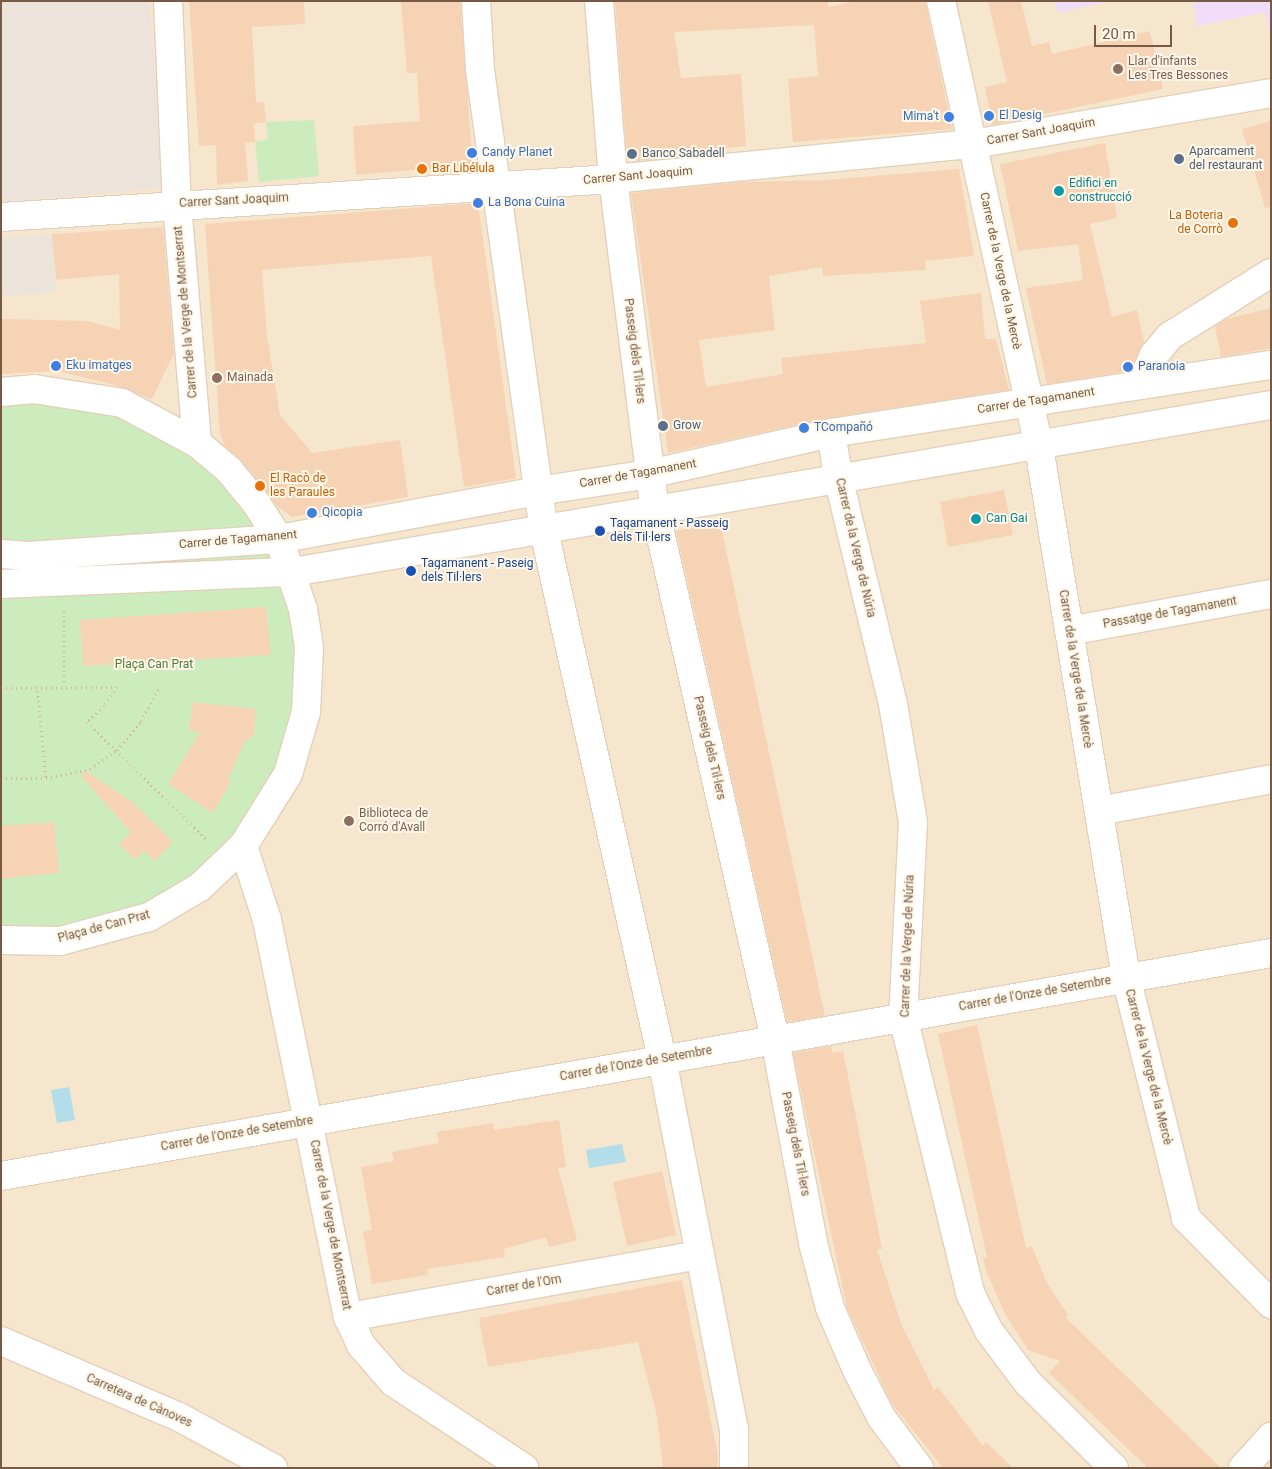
<!DOCTYPE html>
<meta charset="utf-8">
<style>
body{margin:0}
#map{position:relative;width:1272px;height:1469px;overflow:hidden;background:#fef4df;font-family:Roboto,sans-serif}
div>[style]{position:absolute}
.residential>*{inset:0;background:#f6e6cd}
.industrial>*{inset:0;background:#ece4db}
.education>*{inset:0;background:#f1dcfa}
.green>*{inset:0;background:#cdecbd}
.water>*{inset:0;background:#b2dde9}
.building>*{inset:0;background:#f6d3b4}
.path>*{height:3px;margin-top:-1.5px;transform-origin:0;background:repeating-linear-gradient(90deg,#dab698 0 1px,transparent 0 5px)}
.roads{filter:drop-shadow(1px 0 #e3d0ba) drop-shadow(-1px 0 #e3d0ba) drop-shadow(0 1px #e3d0ba) drop-shadow(0 -1px #e3d0ba)}
.minor>*{height:28px;margin:-14px;padding:0 14px;transform-origin:14px;border-radius:14px;background:#fff}
.dots>*{width:14px;height:14px;translate:-50% -50%;box-sizing:border-box;border:2px solid #fff7e7;border-radius:50%}
span{translate:-50% -50%;white-space:nowrap;text-align:center;line-height:1.15;-webkit-text-stroke:4px #fff7e7;paint-order:stroke}
.education-label{font-size:12px;color:#785e54}
.left{translate:0 -50%;text-align:left}
.shop-label{font-size:12px;color:#366cbe}
.right{translate:-100% -50%;text-align:right}
.street-label{font-size:12px;color:#765a45}
.service-label{font-size:12px;color:#4e5e75}
.food-label{font-size:12px;color:#c56008}
.culture-label{font-size:12px;color:#0d838f}
.transit-label{font-size:12px;color:#164399}
.park-label{font-size:12px;color:#4b7e3c}
.frame{position:absolute;inset:0;border:2px solid #765a45;pointer-events:none}
.scale{position:absolute;left:1094px;top:25px;width:78px;height:22px;box-sizing:border-box;border:2px solid #765a45;border-top:0;padding-left:6px;font-size:15px;line-height:18px;white-space:nowrap;color:#765a45;-webkit-text-stroke:4px #fff7e7;paint-order:stroke}
</style>
<div id="map">
<div class="residential">
<div style="clip-path:polygon(1px 1px,1271px 1px,1271px 1468px,1px 1468px)"></div>
</div>
<div class="industrial">
<div style="clip-path:polygon(1px 1px,149px 1px,164px 188px,1px 202px)"></div>
<div style="clip-path:polygon(52px 234px,56px 292px,1px 296px,1px 238px)"></div>
</div>
<div class="education">
<div style="clip-path:polygon(1055px 1px,1109px 1px,1058px 13px)"></div>
<div style="clip-path:polygon(1193px 1px,1271px 1px,1271px 39px,1265px 12px,1197px 26px)"></div>
</div>
<div class="green">
<div style="clip-path:polygon(314px 120px,319px 176px,259px 182px,255px 142px,268px 139px,266px 122px)"></div>
<div style="clip-path:polygon(1px 392px,122px 403px,197px 443px,293px 572px,309px 647px,288px 774px,200px 887px,149px 917px,1px 940px)"></div>
</div>
<div class="water">
<div style="clip-path:polygon(69px 1087px,75px 1120px,57px 1123px,51px 1090px)"></div>
<div style="clip-path:polygon(622px 1144px,626px 1162px,589px 1168px,586px 1150px)"></div>
</div>
<div class="building">
<div style="clip-path:polygon(189px 1px,304px 1px,305px 24px,252px 27px,256px 103px,264px 102px,266px 122px,254px 124px,255px 142px,245px 143px,248px 181px,217px 185px,216px 145px,199px 146px)"></div>
<div style="clip-path:polygon(401px 1px,460px 1px,473px 165px,356px 175px,353px 126px,420px 121px,417px 73px,407px 73px)"></div>
<div style="clip-path:polygon(615px 1px,828px 1px,828px 7px,857px 1px,925px 1px,952px 129px,793px 142px,788px 79px,818px 76px,814px 25px,674px 32px,681px 78px,741px 74px,746px 146px,660px 154px,660px 159px,637px 161px,626px 146px)"></div>
<div style="clip-path:polygon(988px 1px,1021px 1px,1032px 46px,1049px 42px,1052px 54px,1150px 31px,1163px 89px,992px 125px,985px 87px,1007px 82px)"></div>
<div style="clip-path:polygon(1271px 121px,1271px 207px,1265px 208px,1242px 129px)"></div>
<div style="clip-path:polygon(1105px 143px,1117px 218px,1090px 224px,1112px 317px,1137px 310px,1144px 342px,1133px 363px,1121px 372px,1047px 384px,1026px 288px,1083px 280px,1078px 244px,1018px 251px,1000px 164px)"></div>
<div style="clip-path:polygon(959px 169px,974px 256px,925px 261px,926px 270px,823px 276px,822px 267px,769px 276px,775px 330px,699px 340px,706px 387px,783px 374px,781px 358px,926px 343px,920px 301px,981px 293px,985px 339px,996px 339px,1009px 390px,828px 418px,668px 453px,631px 193px,742px 182px,826px 180px)"></div>
<div style="clip-path:polygon(478px 203px,516px 478px,464px 487px,431px 256px,262px 270px,267px 336px,280px 415px,312px 453px,400px 440px,408px 497px,292px 517px,278px 507px,241px 460px,225px 446px,220px 434px,205px 224px)"></div>
<div style="clip-path:polygon(163px 227px,174px 353px,152px 399px,115px 385px,57px 371px,1px 374px,1px 319px,88px 321px,120px 330px,119px 274px,56px 280px,52px 234px)"></div>
<div style="clip-path:polygon(1271px 308px,1271px 348px,1221px 357px,1215px 326px,1227px 319px)"></div>
<div style="clip-path:polygon(1004px 490px,1013px 535px,948px 547px,940px 502px)"></div>
<div style="clip-path:polygon(720px 522px,825px 1016px,787px 1022px,676px 531px)"></div>
<div style="clip-path:polygon(266px 607px,271px 655px,83px 666px,80px 620px)"></div>
<div style="clip-path:polygon(193px 702px,256px 709px,254px 736px,245px 741px,228px 779px,231px 781px,213px 813px,168px 784px,200px 732px,189px 731px)"></div>
<div style="clip-path:polygon(86px 771px,131px 801px,173px 842px,155px 861px,144px 851px,135px 860px,119px 844px,131px 832px,81px 776px)"></div>
<div style="clip-path:polygon(54px 822px,59px 873px,1px 879px,1px 826px)"></div>
<div style="clip-path:polygon(977px 1025px,1026px 1248px,1032px 1247px,1047px 1283px,1068px 1315px,1066px 1318px,1221px 1468px,1148px 1468px,1049px 1373px,1060px 1361px,1028px 1350px,1005px 1314px,986px 1271px,983px 1258px,987px 1257px,938px 1034px)"></div>
<div style="clip-path:polygon(831px 1046px,833px 1053px,843px 1051px,882px 1249px,877px 1250px,902px 1326px,934px 1390px,938px 1387px,983px 1446px,986px 1442px,1013px 1468px,943px 1468px,892px 1404px,847px 1308px,793px 1053px)"></div>
<div style="clip-path:polygon(559px 1120px,566px 1167px,558px 1168px,577px 1240px,549px 1247px,546px 1237px,504px 1249px,505px 1257px,427px 1269px,428px 1275px,372px 1284px,363px 1232px,372px 1230px,361px 1167px,394px 1161px,392px 1152px,439px 1143px,437px 1132px,493px 1123px,494px 1130px)"></div>
<div style="clip-path:polygon(662px 1171px,676px 1235px,627px 1246px,613px 1182px)"></div>
<div style="clip-path:polygon(682px 1280px,718px 1455px,717px 1468px,663px 1468px,657px 1416px,638px 1342px,488px 1367px,479px 1318px)"></div>
</div>
<div class="path">
<div style="left:37px;top:686px;width:92px;rotate:84.4deg"></div>
<div style="left:64px;top:686px;width:80px;rotate:-90deg"></div>
<div style="left:117px;top:687px;width:23px;rotate:124deg"></div>
<div style="left:104px;top:706px;width:23px;rotate:137deg"></div>
<div style="left:87px;top:722px;width:170px;rotate:44.5deg"></div>
<div style="left:1px;top:688px;width:115px;rotate:-0.5deg"></div>
<div style="left:1px;top:778px;width:45px"></div>
<div style="left:46px;top:778px;width:45px;rotate:-11.6deg"></div>
<div style="left:90px;top:769px;width:33px;rotate:-35deg"></div>
<div style="left:117px;top:750px;width:38px;rotate:-50deg"></div>
<div style="left:141px;top:721px;width:38px;rotate:-61deg"></div>
</div>
<div class="roads">
<div class="minor">
<div style="left:168px;top:1px;width:203px;rotate:87.5deg"></div>
<div style="left:177px;top:204px;width:240px;rotate:85.2deg"></div>
<div style="left:476px;top:1px;width:69px;rotate:86.7deg"></div>
<div style="left:480px;top:70px;width:465px;rotate:82.1deg"></div>
<div style="left:544px;top:531px;width:541px;rotate:77.4deg"></div>
<div style="left:662px;top:1059px;width:377px;rotate:79deg"></div>
<div style="left:734px;top:1429px;width:39px;rotate:90deg"></div>
<div style="left:599px;top:1px;width:179px;rotate:85.5deg"></div>
<div style="left:613px;top:179px;width:334px;rotate:82.8deg"></div>
<div style="left:655px;top:510px;width:542px;rotate:77.22deg"></div>
<div style="left:775px;top:1039px;width:208px;rotate:79.4deg"></div>
<div style="left:813px;top:1243px;width:67px;rotate:75.3deg"></div>
<div style="left:830px;top:1308px;width:68px;rotate:66.5deg"></div>
<div style="left:857px;top:1370px;width:53px;rotate:62.9deg"></div>
<div style="left:881px;top:1417px;width:64px;rotate:53.3deg"></div>
<div style="left:941px;top:1px;width:457px;rotate:77.6deg"></div>
<div style="left:1039px;top:447px;width:537px;rotate:80.68deg"></div>
<div style="left:1126px;top:977px;width:248px;rotate:76deg"></div>
<div style="left:1186px;top:1218px;width:121px;rotate:45.3deg"></div>
<div style="left:1px;top:217px;width:613px;rotate:-3.55deg"></div>
<div style="left:613px;top:179px;width:362px;rotate:-5.6deg"></div>
<div style="left:973px;top:144px;width:302px;rotate:-9.7deg"></div>
<div style="left:1141px;top:385px;width:33px;rotate:-67deg"></div>
<div style="left:1154px;top:355px;width:25px;rotate:-50deg"></div>
<div style="left:1170px;top:336px;width:119px;rotate:-32deg"></div>
<div style="left:1px;top:392px;width:33px;rotate:-5deg"></div>
<div style="left:34px;top:389px;width:89px;rotate:9deg"></div>
<div style="left:122px;top:403px;width:85px;rotate:28.1deg"></div>
<div style="left:197px;top:443px;width:42px;rotate:40.2deg"></div>
<div style="left:229px;top:470px;width:43px;rotate:50.7deg"></div>
<div style="left:256px;top:503px;width:43px;rotate:57.4deg"></div>
<div style="left:279px;top:539px;width:74px;rotate:71.1deg"></div>
<div style="left:303px;top:609px;width:38px;rotate:81deg"></div>
<div style="left:309px;top:647px;width:65px;rotate:92.6deg"></div>
<div style="left:306px;top:712px;width:65px;rotate:106.2deg"></div>
<div style="left:288px;top:774px;width:85px;rotate:122deg"></div>
<div style="left:243px;top:846px;width:59px;rotate:136.4deg"></div>
<div style="left:200px;top:887px;width:59px;rotate:149.5deg"></div>
<div style="left:149px;top:917px;width:92px;rotate:164.9deg"></div>
<div style="left:60px;top:941px;width:59px;rotate:-179deg"></div>
<div style="left:831px;top:433px;width:49px;rotate:80.5deg"></div>
<div style="left:839px;top:481px;width:229px;rotate:76.4deg"></div>
<div style="left:893px;top:704px;width:120px;rotate:80.4deg"></div>
<div style="left:913px;top:822px;width:195px;rotate:92.9deg"></div>
<div style="left:903px;top:1017px;width:286px;rotate:76.3deg"></div>
<div style="left:971px;top:1295px;width:40px;rotate:63.4deg"></div>
<div style="left:989px;top:1331px;width:65px;rotate:53.1deg"></div>
<div style="left:1028px;top:1383px;width:121px;rotate:44.7deg"></div>
<div style="left:1px;top:554px;width:27px;rotate:4deg"></div>
<div style="left:28px;top:556px;width:252px;rotate:-3.9deg"></div>
<div style="left:279px;top:539px;width:263px;rotate:-10.5deg"></div>
<div style="left:538px;top:491px;width:112px;rotate:-8.7deg"></div>
<div style="left:649px;top:474px;width:187px;rotate:-12.7deg"></div>
<div style="left:831px;top:433px;width:445px;rotate:-8.8deg"></div>
<div style="left:1px;top:584px;width:292px;rotate:-2.4deg"></div>
<div style="left:293px;top:572px;width:992px;rotate:-9.69deg"></div>
<div style="left:1069px;top:631px;width:205px;rotate:-10.4deg"></div>
<div style="left:1099px;top:811px;width:175px;rotate:-10.5deg"></div>
<div style="left:243px;top:846px;width:78px;rotate:72deg"></div>
<div style="left:267px;top:920px;width:405px;rotate:78.5deg"></div>
<div style="left:348px;top:1317px;width:31px;rotate:65deg"></div>
<div style="left:361px;top:1345px;width:49px;rotate:49.1deg"></div>
<div style="left:393px;top:1382px;width:157px;rotate:33.3deg"></div>
<div style="left:1px;top:1176px;width:1289px;rotate:-9.96deg"></div>
<div style="left:348px;top:1317px;width:357px;rotate:-10deg"></div>
<div style="left:1px;top:1341px;width:194px;rotate:23.1deg"></div>
<div style="left:179px;top:1417px;width:107px;rotate:28.5deg"></div>
<div style="left:1243px;top:1468px;width:42px;rotate:-47.9deg"></div>
</div>
</div>
<div class="dots">
<div style="left:1118px;top:69px;background:#8d6e63"></div>
<div style="left:989px;top:116px;background:#3f7fe0"></div>
<div style="left:949px;top:117px;background:#3f7fe0"></div>
<div style="left:472px;top:153px;background:#3f7fe0"></div>
<div style="left:632px;top:154px;background:#5c6f8a"></div>
<div style="left:1179px;top:159px;background:#5c6f8a"></div>
<div style="left:422px;top:169px;background:#e8710a"></div>
<div style="left:1059px;top:191px;background:#0f9aa8"></div>
<div style="left:478px;top:203px;background:#3f7fe0"></div>
<div style="left:1233px;top:223px;background:#e8710a"></div>
<div style="left:56px;top:366px;background:#3f7fe0"></div>
<div style="left:1128px;top:367px;background:#3f7fe0"></div>
<div style="left:217px;top:378px;background:#8d6e63"></div>
<div style="left:663px;top:426px;background:#5c6f8a"></div>
<div style="left:804px;top:428px;background:#3f7fe0"></div>
<div style="left:260px;top:486px;background:#e8710a"></div>
<div style="left:312px;top:513px;background:#3f7fe0"></div>
<div style="left:976px;top:519px;background:#0f9aa8"></div>
<div style="left:600px;top:531px;background:#1a4fb4"></div>
<div style="left:411px;top:571px;background:#1a4fb4"></div>
<div style="left:349px;top:821px;background:#8d6e63"></div>
</div>
<div class="education-label">
<span class="left" style="left:1128px;top:69px">Llar d'infants<br>Les Tres Bessones</span>
<span class="left" style="left:227px;top:378px">Mainada</span>
<span class="left" style="left:359px;top:821px">Biblioteca de<br>Corró d'Avall</span>
</div>
<div class="shop-label">
<span class="left" style="left:999px;top:116px">El Desig</span>
<span class="right" style="left:939px;top:117px">Mima't</span>
<span class="left" style="left:482px;top:153px">Candy Planet</span>
<span class="left" style="left:488px;top:203px">La Bona Cuina</span>
<span class="left" style="left:66px;top:366px">Eku imatges</span>
<span class="left" style="left:1138px;top:367px">Paranoia</span>
<span class="left" style="left:814px;top:428px">TCompañó</span>
<span class="left" style="left:322px;top:513px">Qicopia</span>
</div>
<div class="street-label">
<span style="left:1041px;top:132px;rotate:-10deg">Carrer Sant Joaquim</span>
<span style="left:638px;top:176px;rotate:-5deg">Carrer Sant Joaquim</span>
<span style="left:234px;top:201px;rotate:-3deg">Carrer Sant Joaquim</span>
<span style="left:1000px;top:271px;rotate:78deg">Carrer de la Verge de la Mercè</span>
<span style="left:186px;top:312px;rotate:-95deg">Carrer de la Verge de Montserrat</span>
<span style="left:634px;top:351px;rotate:83deg">Passeig dels Til·lers</span>
<span style="left:1036px;top:401px;rotate:-9deg">Carrer de Tagamanent</span>
<span style="left:638px;top:474px;rotate:-10deg">Carrer de Tagamanent</span>
<span style="left:238px;top:540px;rotate:-5deg">Carrer de Tagamanent</span>
<span style="left:855px;top:548px;rotate:77deg">Carrer de la Verge de Núria</span>
<span style="left:1170px;top:613px;rotate:-10deg">Passatge de Tagamanent</span>
<span style="left:1075px;top:669px;rotate:81deg">Carrer de la Verge de la Mercè</span>
<span style="left:709px;top:748px;rotate:77deg">Passeig dels Til·lers</span>
<span style="left:104px;top:927px;rotate:-15deg">Plaça de Can Prat</span>
<span style="left:908px;top:946px;rotate:-88deg">Carrer de la Verge de Núria</span>
<span style="left:1035px;top:994px;rotate:-10deg">Carrer de l'Onze de Setembre</span>
<span style="left:636px;top:1064px;rotate:-10deg">Carrer de l'Onze de Setembre</span>
<span style="left:1148px;top:1067px;rotate:76deg">Carrer de la Verge de la Mercè</span>
<span style="left:237px;top:1134px;rotate:-10deg">Carrer de l'Onze de Setembre</span>
<span style="left:795px;top:1144px;rotate:79deg">Passeig dels Til·lers</span>
<span style="left:330px;top:1225px;rotate:79deg">Carrer de la Verge de Montserrat</span>
<span style="left:524px;top:1286px;rotate:-10deg">Carrer de l'Om</span>
<span style="left:139px;top:1401px;rotate:24deg">Carretera de Cànoves</span>
</div>
<div class="service-label">
<span class="left" style="left:1189px;top:159px">Aparcament<br>del restaurant</span>
<span class="left" style="left:642px;top:154px">Banco Sabadell</span>
<span class="left" style="left:673px;top:426px">Grow</span>
</div>
<div class="food-label">
<span class="left" style="left:432px;top:169px">Bar Libélula</span>
<span class="right" style="left:1223px;top:223px">La Boteria<br>de Corrò</span>
<span class="left" style="left:270px;top:486px">El Racò de<br>les Paraules</span>
</div>
<div class="culture-label">
<span class="left" style="left:1069px;top:191px">Edifici en<br>construcció</span>
<span class="left" style="left:986px;top:519px">Can Gai</span>
</div>
<div class="transit-label">
<span class="left" style="left:610px;top:531px">Tagamanent - Passeig<br>dels Til·lers</span>
<span class="left" style="left:421px;top:571px">Tagamanent - Paseig<br>dels Til·lers</span>
</div>
<div class="park-label">
<span style="left:154px;top:665px">Plaça Can Prat</span>
</div>
<div class="frame"></div>
<div class="scale">20 m</div>
</div>
